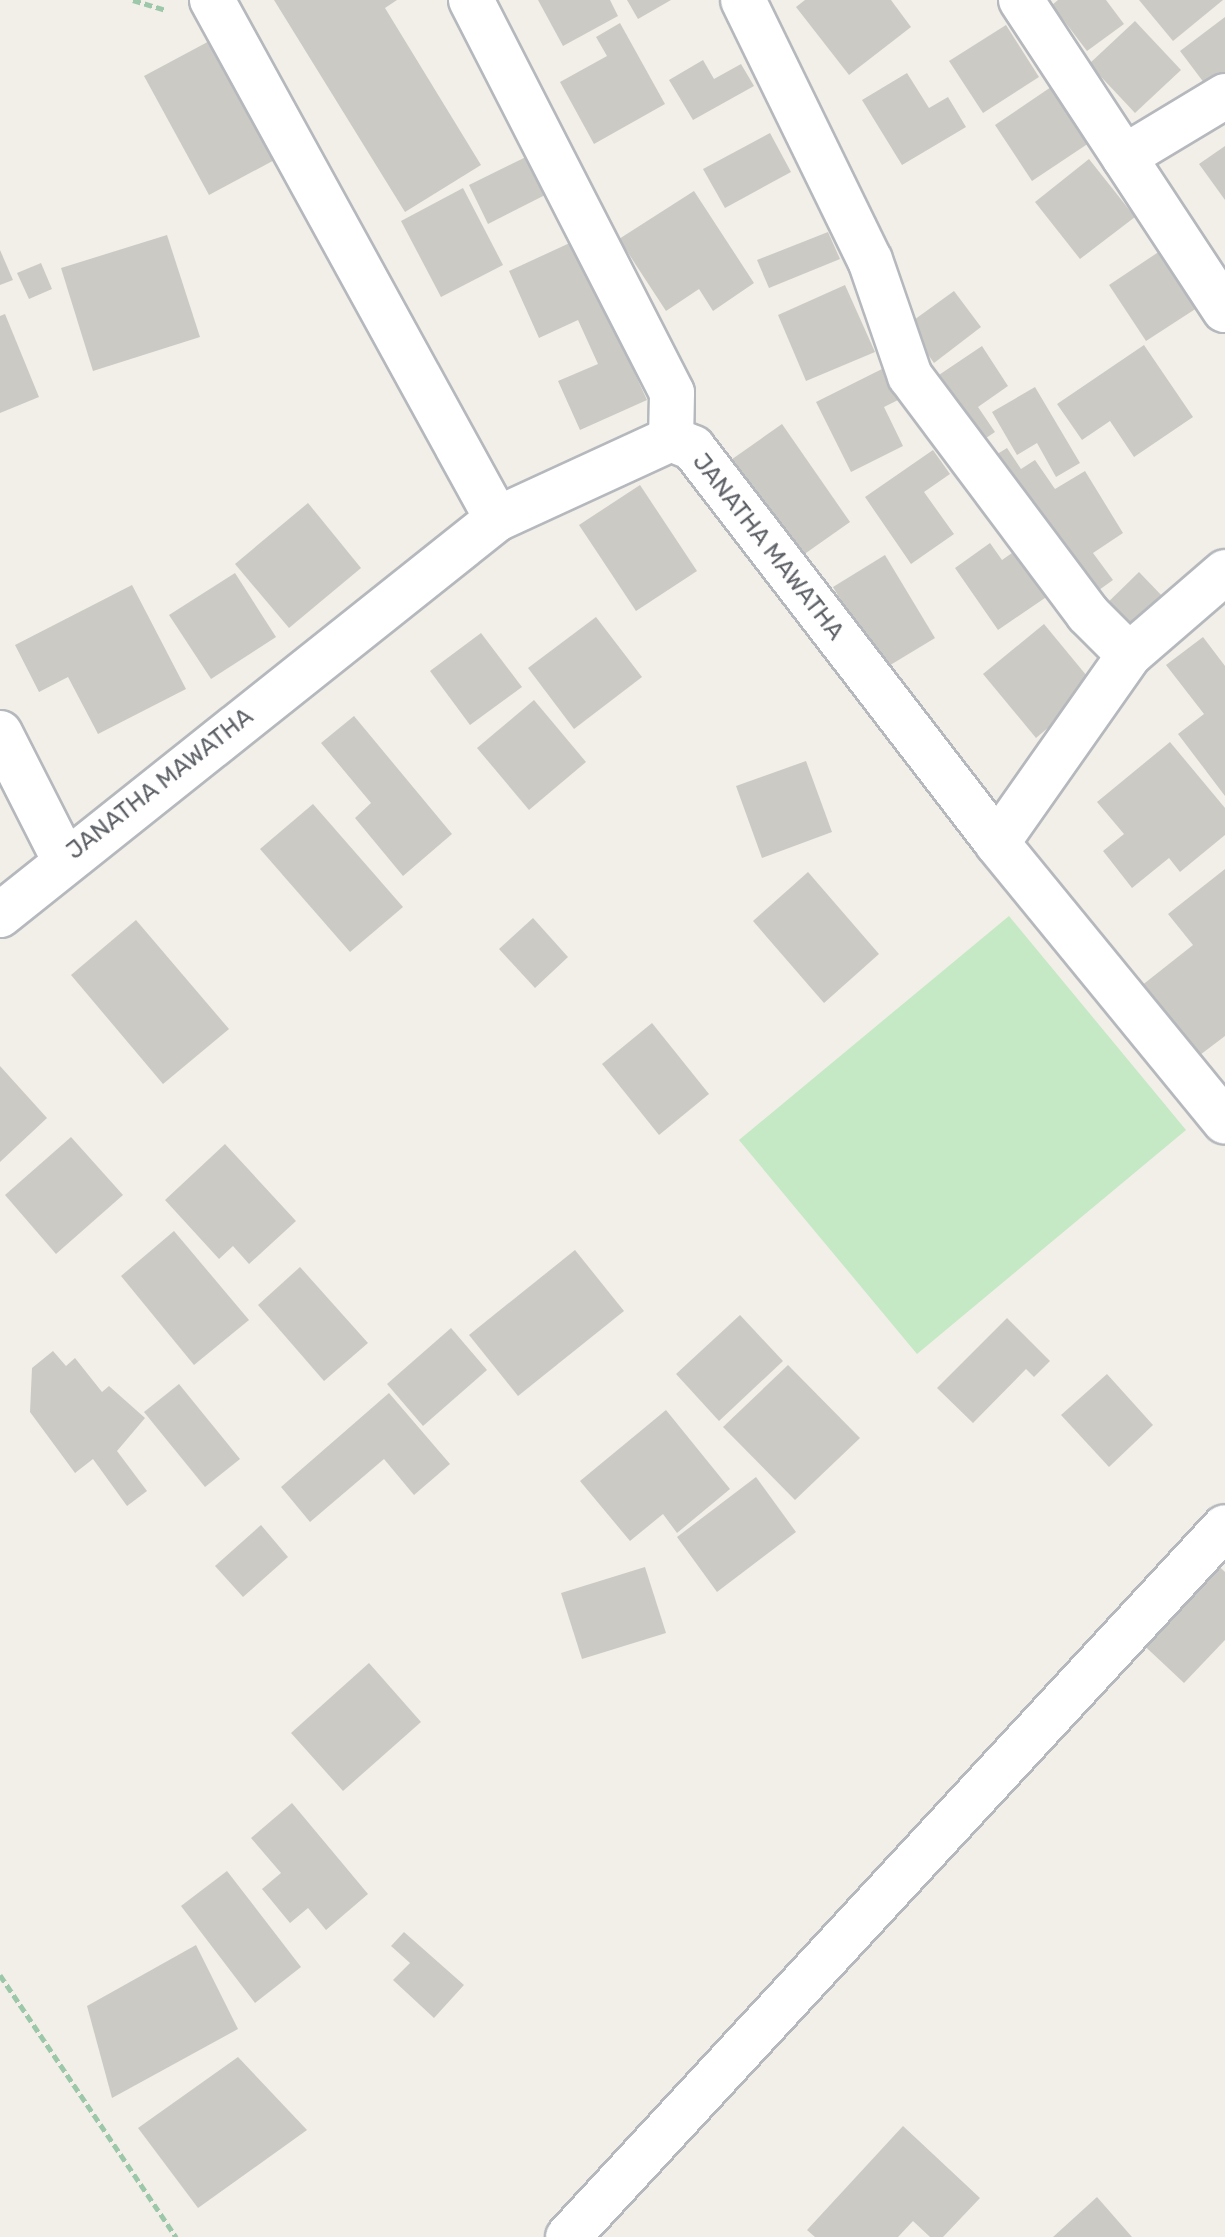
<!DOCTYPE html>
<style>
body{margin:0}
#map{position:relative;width:1225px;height:2237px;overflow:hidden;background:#f1efe8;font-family:Rubik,sans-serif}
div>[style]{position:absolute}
.green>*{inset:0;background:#c5e8c5}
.building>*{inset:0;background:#cccac5}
.path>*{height:5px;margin-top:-2.5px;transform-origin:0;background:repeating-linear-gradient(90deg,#9cc7a9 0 8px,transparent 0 12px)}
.roads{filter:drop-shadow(2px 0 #b5b8bc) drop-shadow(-2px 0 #b5b8bc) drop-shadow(0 2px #b5b8bc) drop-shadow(0 -2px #b5b8bc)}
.minor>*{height:44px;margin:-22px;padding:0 22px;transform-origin:22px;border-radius:22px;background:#fff}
span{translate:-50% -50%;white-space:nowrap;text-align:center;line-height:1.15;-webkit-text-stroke:8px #fff;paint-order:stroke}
.street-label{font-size:24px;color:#5f6368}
</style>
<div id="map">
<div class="green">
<div style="clip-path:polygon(1009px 916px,1186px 1130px,917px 1354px,739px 1140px)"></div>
</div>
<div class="building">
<div style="clip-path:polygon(274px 0,397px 0,385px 8px,481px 165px,405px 212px)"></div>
<div style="clip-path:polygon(538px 0,610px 0,618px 16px,563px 46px)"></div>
<div style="clip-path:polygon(627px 0,671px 0,638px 19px)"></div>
<div style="clip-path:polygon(805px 0,891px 0,911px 27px,849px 75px,796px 7px)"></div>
<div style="clip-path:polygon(1058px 0,1106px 0,1124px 24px,1087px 51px,1052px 5px)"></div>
<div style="clip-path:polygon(1139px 0,1223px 0,1173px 41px)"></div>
<div style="clip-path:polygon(1225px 17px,1225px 88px,1214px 96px,1180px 51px)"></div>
<div style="clip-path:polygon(1135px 21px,1181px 70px,1135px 113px,1089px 64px)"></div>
<div style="clip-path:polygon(620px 23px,665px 104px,594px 144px,560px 82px,607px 56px,596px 37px)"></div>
<div style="clip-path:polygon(1006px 25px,1039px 77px,983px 113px,949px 61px)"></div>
<div style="clip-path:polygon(215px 38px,280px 157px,209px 195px,144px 76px)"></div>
<div style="clip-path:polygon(703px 60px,714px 79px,741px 64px,754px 86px,693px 120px,669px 80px)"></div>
<div style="clip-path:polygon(907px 73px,929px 108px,948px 97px,966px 127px,902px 165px,862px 100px)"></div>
<div style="clip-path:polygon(1054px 85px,1092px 141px,1032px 181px,995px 125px)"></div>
<div style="clip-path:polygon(770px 133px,791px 172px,725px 208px,703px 169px)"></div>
<div style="clip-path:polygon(1225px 146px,1225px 200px,1199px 164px)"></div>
<div style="clip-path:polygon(532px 154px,551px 192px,488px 224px,469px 185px)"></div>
<div style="clip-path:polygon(1089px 159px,1135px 217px,1080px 259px,1035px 202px)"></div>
<div style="clip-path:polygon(463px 188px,503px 265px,441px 297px,401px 221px)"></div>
<div style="clip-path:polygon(694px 191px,754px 283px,713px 311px,699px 289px,666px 311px,619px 239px)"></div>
<div style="clip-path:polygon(828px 232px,840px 259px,769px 288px,757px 260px)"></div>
<div style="clip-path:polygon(167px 235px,200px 337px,93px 371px,61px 268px)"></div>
<div style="clip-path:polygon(574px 241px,647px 400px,580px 430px,558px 381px,598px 364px,578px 320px,539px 338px,509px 271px)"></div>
<div style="clip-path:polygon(1163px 249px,1200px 306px,1146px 341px,1109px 285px)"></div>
<div style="clip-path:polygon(0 250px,13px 280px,0 285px)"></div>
<div style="clip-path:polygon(41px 263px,52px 289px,29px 299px,17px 273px)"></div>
<div style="clip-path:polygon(845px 285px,875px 352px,806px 381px,778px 315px)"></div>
<div style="clip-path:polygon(954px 291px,981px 327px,934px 363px,907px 325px)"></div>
<div style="clip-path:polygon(5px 314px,39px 397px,0 413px,0 316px)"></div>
<div style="clip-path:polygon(1144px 345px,1193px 417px,1134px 457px,1110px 421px,1082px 440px,1057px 404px)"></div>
<div style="clip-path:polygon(982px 346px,1008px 386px,978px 407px,995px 432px,968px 450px,924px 385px)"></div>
<div style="clip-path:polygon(886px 367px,902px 398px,884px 407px,903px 446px,851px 472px,816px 402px)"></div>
<div style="clip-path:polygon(1035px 387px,1080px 463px,1056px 477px,1037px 443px,1017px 455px,992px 412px)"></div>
<div style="clip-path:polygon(782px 424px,850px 522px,796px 560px,728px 462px)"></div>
<div style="clip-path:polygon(1007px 448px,1021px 469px,1035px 460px,1055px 489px,1085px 471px,1123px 533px,1093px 553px,1113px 580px,1085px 600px,986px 461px)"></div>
<div style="clip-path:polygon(933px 450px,950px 474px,924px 492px,954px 534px,911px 564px,865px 497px)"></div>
<div style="clip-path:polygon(640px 485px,697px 571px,636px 611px,579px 525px)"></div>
<div style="clip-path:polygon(308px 503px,361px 568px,289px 628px,235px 564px)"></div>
<div style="clip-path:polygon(990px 543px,1002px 560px,1026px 543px,1058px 589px,998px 630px,955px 568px)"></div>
<div style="clip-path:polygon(885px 555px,935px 638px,882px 670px,833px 587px)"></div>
<div style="clip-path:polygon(1139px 572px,1165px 599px,1122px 641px,1096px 614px)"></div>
<div style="clip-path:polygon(235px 573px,276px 637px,211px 679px,169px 615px)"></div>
<div style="clip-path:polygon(132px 585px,186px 689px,98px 734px,68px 677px,39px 692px,15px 645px)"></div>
<div style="clip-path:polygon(596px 617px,642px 677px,574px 729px,528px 668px)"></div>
<div style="clip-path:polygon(1044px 624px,1096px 687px,1036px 738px,983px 674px)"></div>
<div style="clip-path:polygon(481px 633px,522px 687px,470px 725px,430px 671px)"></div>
<div style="clip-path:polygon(1203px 637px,1225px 666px,1225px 796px,1178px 734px,1204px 714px,1166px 665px)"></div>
<div style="clip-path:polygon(534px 700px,586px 762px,529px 810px,477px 748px)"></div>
<div style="clip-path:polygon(354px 716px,452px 834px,403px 876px,355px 818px,371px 803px,321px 743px)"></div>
<div style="clip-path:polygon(1170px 742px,1225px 808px,1225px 835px,1180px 872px,1169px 858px,1132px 888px,1103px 851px,1124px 834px,1097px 802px)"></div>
<div style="clip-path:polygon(806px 761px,832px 832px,762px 858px,736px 786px)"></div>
<div style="clip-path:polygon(313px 804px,403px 907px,350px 952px,260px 849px)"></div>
<div style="clip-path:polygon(1225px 869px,1225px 1036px,1192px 1061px,1136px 990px,1193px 945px,1168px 914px)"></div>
<div style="clip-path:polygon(808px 872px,879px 954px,824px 1003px,753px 921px)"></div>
<div style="clip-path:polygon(533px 918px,568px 957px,535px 988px,499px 949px)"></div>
<div style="clip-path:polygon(136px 920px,229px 1029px,163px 1084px,71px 975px)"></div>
<div style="clip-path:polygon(652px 1023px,709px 1094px,659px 1135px,602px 1064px)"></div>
<div style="clip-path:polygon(0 1066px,47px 1118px,0 1162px)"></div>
<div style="clip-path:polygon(71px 1137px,123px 1195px,56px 1254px,5px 1195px)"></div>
<div style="clip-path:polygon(225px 1144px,296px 1221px,249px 1264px,233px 1246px,219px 1259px,165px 1200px)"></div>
<div style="clip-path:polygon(174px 1231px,249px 1320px,194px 1365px,121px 1276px)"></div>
<div style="clip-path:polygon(575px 1250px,624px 1311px,518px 1396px,469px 1335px)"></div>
<div style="clip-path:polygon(300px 1267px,368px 1343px,324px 1381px,258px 1305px)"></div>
<div style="clip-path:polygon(740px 1315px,783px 1361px,719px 1421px,676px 1374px)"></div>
<div style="clip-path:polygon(1007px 1318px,1050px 1361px,1034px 1377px,1026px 1369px,973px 1423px,937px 1388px)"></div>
<div style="clip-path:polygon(451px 1328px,487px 1370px,423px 1426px,387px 1384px)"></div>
<div style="clip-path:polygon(53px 1351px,66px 1366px,75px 1358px,102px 1392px,109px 1386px,145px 1418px,117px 1451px,147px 1491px,127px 1506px,93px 1459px,75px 1473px,30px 1412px,32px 1368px)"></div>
<div style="clip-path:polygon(788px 1365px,860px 1438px,795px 1500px,723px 1427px)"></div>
<div style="clip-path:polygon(1107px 1374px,1153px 1425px,1109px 1467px,1061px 1415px)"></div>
<div style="clip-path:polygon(179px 1384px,240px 1459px,205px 1487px,144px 1412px)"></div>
<div style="clip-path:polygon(389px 1393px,450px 1464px,414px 1495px,384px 1459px,310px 1522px,281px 1487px)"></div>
<div style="clip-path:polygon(666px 1410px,730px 1489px,677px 1533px,663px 1514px,630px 1541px,580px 1481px)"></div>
<div style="clip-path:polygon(756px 1477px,796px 1532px,717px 1592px,677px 1537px)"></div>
<div style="clip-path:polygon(261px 1525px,288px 1557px,243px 1597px,215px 1566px)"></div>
<div style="clip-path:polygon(1208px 1556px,1225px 1572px,1225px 1640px,1184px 1683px,1134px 1636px)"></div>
<div style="clip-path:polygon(645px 1567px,666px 1633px,582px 1659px,561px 1593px)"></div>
<div style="clip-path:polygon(369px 1663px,421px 1722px,343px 1791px,291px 1733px)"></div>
<div style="clip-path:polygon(292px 1803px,368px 1894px,326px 1930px,308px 1908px,290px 1923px,262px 1889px,281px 1873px,251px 1838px)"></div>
<div style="clip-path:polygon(227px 1871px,301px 1967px,255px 2003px,181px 1906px)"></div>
<div style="clip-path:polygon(404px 1932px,464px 1985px,434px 2018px,393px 1980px,410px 1963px,391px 1946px)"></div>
<div style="clip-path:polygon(196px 1945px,238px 2029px,112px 2098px,87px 2006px)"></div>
<div style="clip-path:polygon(238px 2057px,307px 2130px,198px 2208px,138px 2128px)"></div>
<div style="clip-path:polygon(903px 2126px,980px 2198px,943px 2237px,930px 2237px,913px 2221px,898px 2237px,815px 2237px,807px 2230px)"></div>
<div style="clip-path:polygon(1097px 2197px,1132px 2237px,1053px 2237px)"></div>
</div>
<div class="path">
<div style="left:133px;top:0;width:34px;rotate:17deg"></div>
<div style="left:0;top:1975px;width:316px;rotate:56.1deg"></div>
</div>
<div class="roads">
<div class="minor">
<div style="left:212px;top:0;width:592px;rotate:61.23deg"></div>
<div style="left:471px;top:0;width:441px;rotate:62.9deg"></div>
<div style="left:672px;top:393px;width:46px;rotate:91.2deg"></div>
<div style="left:743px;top:0;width:289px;rotate:64deg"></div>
<div style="left:870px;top:260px;width:123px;rotate:71deg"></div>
<div style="left:910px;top:376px;width:297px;rotate:53.2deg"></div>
<div style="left:1088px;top:614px;width:58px;rotate:45deg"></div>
<div style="left:1021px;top:0;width:371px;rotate:56.7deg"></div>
<div style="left:1124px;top:157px;width:118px;rotate:-31.1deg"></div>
<div style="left:0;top:733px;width:141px;rotate:63.1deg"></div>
<div style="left:997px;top:843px;width:230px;rotate:-54.9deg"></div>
<div style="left:1129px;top:655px;width:127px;rotate:-40.8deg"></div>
<div style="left:0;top:915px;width:635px;rotate:-38.55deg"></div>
<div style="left:497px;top:519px;width:192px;rotate:-24.7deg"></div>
<div style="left:671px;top:439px;width:24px;rotate:22deg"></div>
<div style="left:693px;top:448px;width:498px;rotate:52.4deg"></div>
<div style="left:997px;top:843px;width:360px;rotate:50.7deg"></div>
<div style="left:568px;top:2237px;width:967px;rotate:-47.22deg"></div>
</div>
</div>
<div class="street-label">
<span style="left:768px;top:547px;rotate:52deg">JANATHA MAWATHA</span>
<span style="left:160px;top:784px;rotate:-38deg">JANATHA MAWATHA</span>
</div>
</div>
